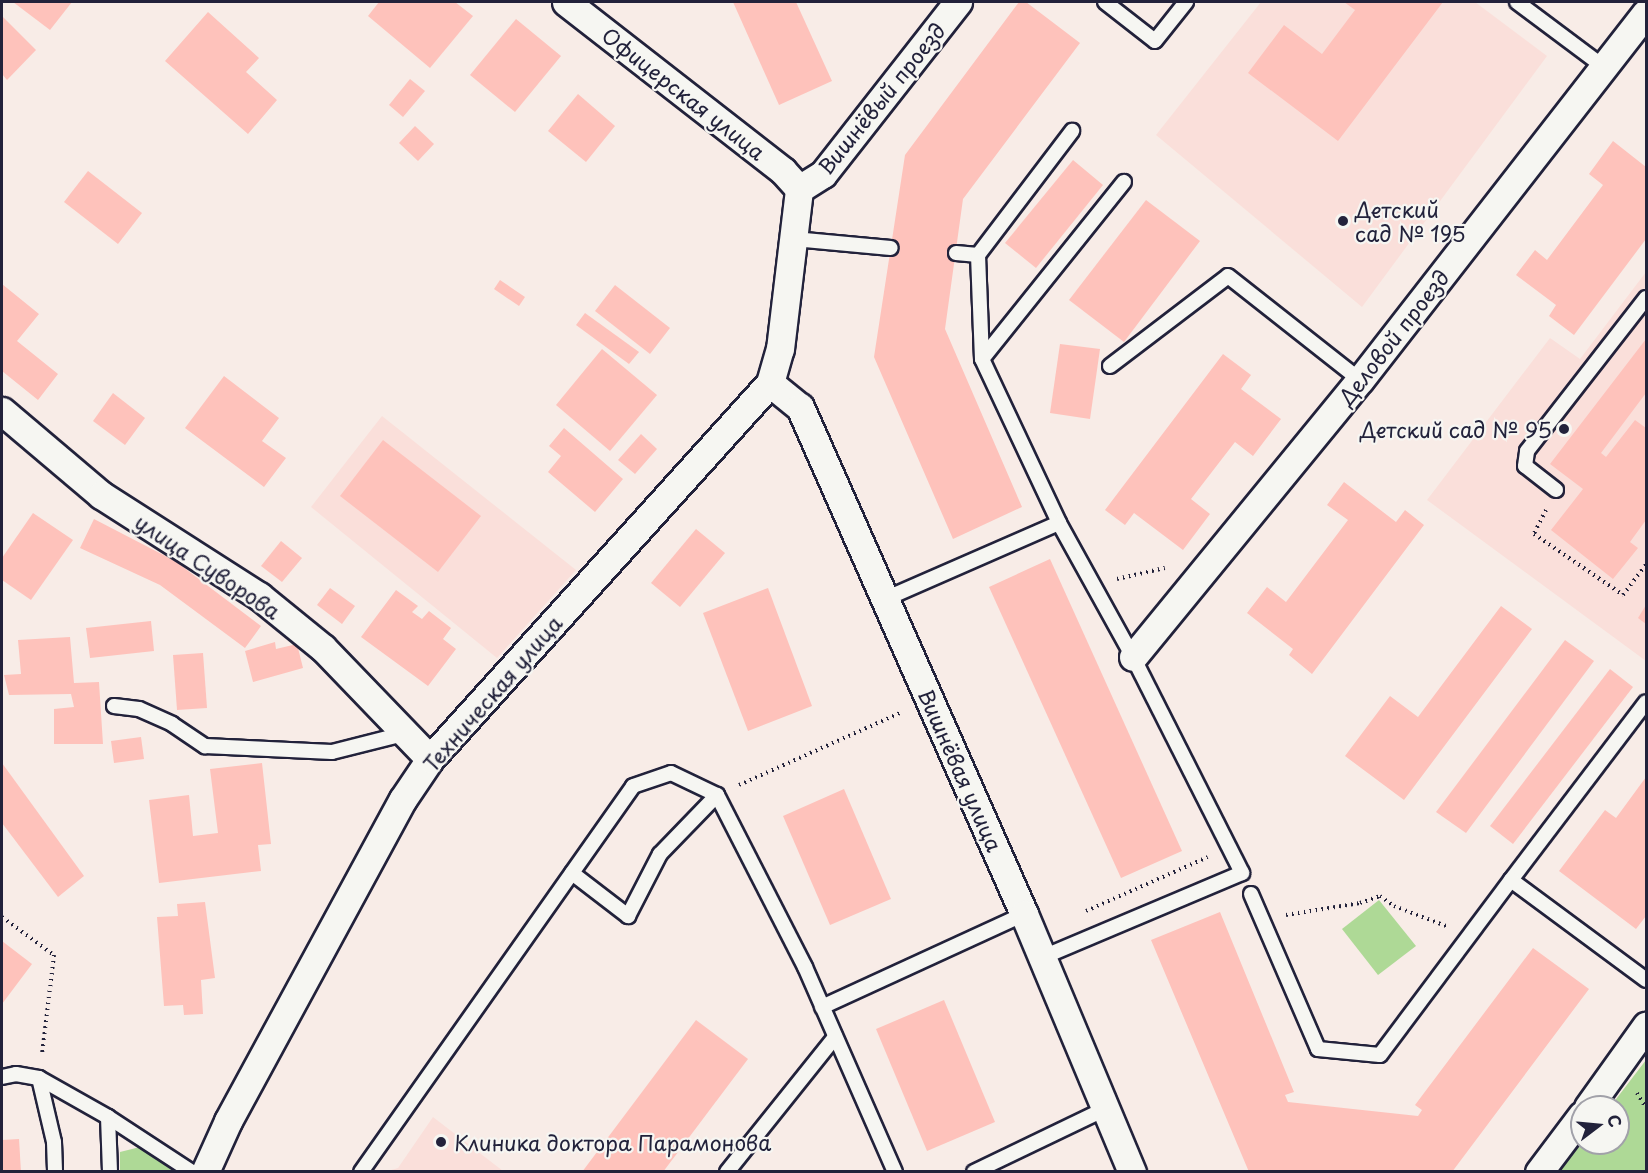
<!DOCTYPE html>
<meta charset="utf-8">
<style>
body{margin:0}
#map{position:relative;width:1648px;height:1173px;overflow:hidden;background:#f8ece7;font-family:"Playpen Sans",sans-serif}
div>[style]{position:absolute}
.built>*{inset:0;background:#fadfda}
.green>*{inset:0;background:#aed996}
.building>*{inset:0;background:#fec2bb}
.path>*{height:4px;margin-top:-2px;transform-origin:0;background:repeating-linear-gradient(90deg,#22223b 0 1.5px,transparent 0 6px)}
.roads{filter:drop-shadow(2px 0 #22223b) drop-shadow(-2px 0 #22223b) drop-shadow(0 2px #22223b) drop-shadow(0 -2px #22223b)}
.lane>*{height:14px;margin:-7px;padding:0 7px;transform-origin:7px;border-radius:7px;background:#f6f6f2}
.street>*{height:27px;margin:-13.5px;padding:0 13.5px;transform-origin:13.5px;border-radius:13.5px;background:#f6f6f2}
.dots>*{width:16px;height:16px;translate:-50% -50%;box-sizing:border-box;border:3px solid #f6f6f2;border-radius:50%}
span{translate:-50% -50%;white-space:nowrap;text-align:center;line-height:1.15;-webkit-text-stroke:4.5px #f6f6f2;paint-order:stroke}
.street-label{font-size:21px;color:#22223b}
.poi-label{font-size:21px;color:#22223b}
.left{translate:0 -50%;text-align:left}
.right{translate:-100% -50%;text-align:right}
.frame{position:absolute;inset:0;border:3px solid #22223b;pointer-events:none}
.north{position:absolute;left:1570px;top:1095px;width:60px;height:60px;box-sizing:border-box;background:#f6f6f2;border:2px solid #a1a1a9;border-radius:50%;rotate:74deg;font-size:16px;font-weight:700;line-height:24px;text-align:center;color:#22223b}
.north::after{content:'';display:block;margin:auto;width:21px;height:27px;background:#22223b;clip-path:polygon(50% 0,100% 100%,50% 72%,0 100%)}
</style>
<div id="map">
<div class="built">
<div style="clip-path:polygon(1261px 2px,1475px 2px,1547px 56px,1362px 307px,1156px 135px)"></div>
<div style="clip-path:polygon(1646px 272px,1646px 661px,1427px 500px,1550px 338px,1580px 359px)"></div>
<div style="clip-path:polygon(382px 416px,576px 570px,497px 658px,311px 507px)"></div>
<div style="clip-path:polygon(433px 1117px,503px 1171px,388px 1171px,398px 1168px)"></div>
</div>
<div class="green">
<div style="clip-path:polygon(1379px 900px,1416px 946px,1378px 975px,1342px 929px)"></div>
<div style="clip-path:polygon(1646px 1060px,1646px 1171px,1560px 1171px,1582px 1143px,1618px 1143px,1618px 1107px,1610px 1107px)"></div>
<div style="clip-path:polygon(140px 1147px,173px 1171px,120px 1171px,120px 1152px)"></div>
</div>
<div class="building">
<div style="clip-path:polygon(13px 2px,72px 2px,50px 30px)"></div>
<div style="clip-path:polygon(379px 2px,455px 2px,473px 16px,430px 68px,368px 16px)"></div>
<div style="clip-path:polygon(733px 2px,796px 2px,832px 81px,779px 105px)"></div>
<div style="clip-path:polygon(1019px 2px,1026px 2px,1080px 43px,963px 199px,945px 329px,1022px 507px,953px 539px,874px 357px,905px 155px)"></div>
<div style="clip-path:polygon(1344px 2px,1443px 2px,1338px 141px,1248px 73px,1284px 25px,1322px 54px,1355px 10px)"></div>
<div style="clip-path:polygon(208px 12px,259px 58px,246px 72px,277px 100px,248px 134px,165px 61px)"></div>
<div style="clip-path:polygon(2px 16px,36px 50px,7px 80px,2px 74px)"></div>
<div style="clip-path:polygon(516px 19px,561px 56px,515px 112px,470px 75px)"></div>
<div style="clip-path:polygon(410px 79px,425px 91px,403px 117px,389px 105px)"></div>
<div style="clip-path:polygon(578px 94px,615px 126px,586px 162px,548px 131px)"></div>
<div style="clip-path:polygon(415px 126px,434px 144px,418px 161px,399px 143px)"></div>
<div style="clip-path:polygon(1613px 141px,1646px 167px,1646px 239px,1574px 335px,1549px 316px,1556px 305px,1516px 275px,1535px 250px,1547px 260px,1603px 185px,1589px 174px)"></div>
<div style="clip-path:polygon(1073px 160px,1103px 185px,1036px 268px,1005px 243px)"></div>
<div style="clip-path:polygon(88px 171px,142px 213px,118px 244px,64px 202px)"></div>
<div style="clip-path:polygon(1146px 200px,1200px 241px,1124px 342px,1069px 300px)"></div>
<div style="clip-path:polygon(500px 280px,525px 297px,519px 306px,494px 289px)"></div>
<div style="clip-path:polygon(2px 284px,39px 314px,17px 341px,58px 374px,38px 400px,2px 371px)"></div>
<div style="clip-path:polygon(615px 285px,670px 328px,650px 354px,595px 311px)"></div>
<div style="clip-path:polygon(585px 313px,639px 352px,629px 364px,576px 325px)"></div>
<div style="clip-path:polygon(1646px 339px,1646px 393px,1601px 453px,1606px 457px,1635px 420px,1646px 428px,1646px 520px,1630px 542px,1638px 548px,1613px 579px,1551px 530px,1583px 489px,1550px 464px)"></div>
<div style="clip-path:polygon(1060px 344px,1100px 349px,1090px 419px,1050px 413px)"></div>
<div style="clip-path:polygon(602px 349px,657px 395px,610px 451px,556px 405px)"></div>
<div style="clip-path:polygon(1223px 354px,1251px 375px,1241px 389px,1281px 419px,1253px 456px,1235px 442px,1191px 499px,1210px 514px,1183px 550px,1134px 513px,1125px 525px,1105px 510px)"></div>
<div style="clip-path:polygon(224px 376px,279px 418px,262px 441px,286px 458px,264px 487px,185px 428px)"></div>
<div style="clip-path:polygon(113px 393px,145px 418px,125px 445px,93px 421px)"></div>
<div style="clip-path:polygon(564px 428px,623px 479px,595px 512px,548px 472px,561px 456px,549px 446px)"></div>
<div style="clip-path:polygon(641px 434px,657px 449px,635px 474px,618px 460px)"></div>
<div style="clip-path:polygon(383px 440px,481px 516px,438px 572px,340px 496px)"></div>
<div style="clip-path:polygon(1344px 482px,1396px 522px,1405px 510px,1424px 525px,1312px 674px,1289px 655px,1293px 649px,1247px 613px,1267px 587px,1286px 602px,1348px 520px,1327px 505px)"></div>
<div style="clip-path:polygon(33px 513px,73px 540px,31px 600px,2px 580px,2px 558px)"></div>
<div style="clip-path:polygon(94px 519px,175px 561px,261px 626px,245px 648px,160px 585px,80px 548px)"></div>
<div style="clip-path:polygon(696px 529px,725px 553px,680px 607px,651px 583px)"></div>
<div style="clip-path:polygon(281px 541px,302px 558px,282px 582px,261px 566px)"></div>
<div style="clip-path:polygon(1050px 559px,1182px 851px,1121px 878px,989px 587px)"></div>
<div style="clip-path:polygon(330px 588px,355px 606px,342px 624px,317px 605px)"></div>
<div style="clip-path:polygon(768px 588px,812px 706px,748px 731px,703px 613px)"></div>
<div style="clip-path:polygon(396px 590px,418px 606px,412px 612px,422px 619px,429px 611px,451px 628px,443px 639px,456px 649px,428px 686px,361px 637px)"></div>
<div style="clip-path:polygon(1646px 605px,1646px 624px,1638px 618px)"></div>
<div style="clip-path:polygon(1501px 606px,1532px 629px,1404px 800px,1345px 756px,1390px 696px,1418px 717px)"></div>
<div style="clip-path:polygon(151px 621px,154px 651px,90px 658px,86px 628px)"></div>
<div style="clip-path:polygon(70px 637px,74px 683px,99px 682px,103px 744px,54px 744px,54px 709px,74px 707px,71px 694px,9px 695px,4px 675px,21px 674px,18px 640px)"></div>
<div style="clip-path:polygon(1565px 640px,1594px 661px,1466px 833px,1436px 812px)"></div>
<div style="clip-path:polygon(275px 642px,276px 649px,297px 644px,303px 668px,253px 682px,245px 651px)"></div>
<div style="clip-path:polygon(203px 653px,207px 708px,177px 710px,173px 655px)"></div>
<div style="clip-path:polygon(1610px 669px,1633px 687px,1513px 844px,1490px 826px)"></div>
<div style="clip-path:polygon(141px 737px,144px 759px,114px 763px,111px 741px)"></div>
<div style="clip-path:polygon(2px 763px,84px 876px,58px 897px,2px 823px)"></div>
<div style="clip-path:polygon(262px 763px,271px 844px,258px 845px,261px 871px,159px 883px,149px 800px,189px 795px,193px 836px,218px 833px,210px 769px)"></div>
<div style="clip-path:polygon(1646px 777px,1646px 916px,1636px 929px,1559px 871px,1605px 810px,1616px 818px)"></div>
<div style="clip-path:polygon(844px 789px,891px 899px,830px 925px,783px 816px)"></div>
<div style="clip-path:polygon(205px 902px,215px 978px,201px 980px,203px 1014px,184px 1015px,183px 1005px,164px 1006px,157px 917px,178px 916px,177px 904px)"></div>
<div style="clip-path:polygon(1220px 912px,1294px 1092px,1285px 1095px,1288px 1102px,1418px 1116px,1422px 1110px,1415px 1105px,1533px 948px,1589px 989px,1452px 1172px,1249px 1172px,1151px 940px)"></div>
<div style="clip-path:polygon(2px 941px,32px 964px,2px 1004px)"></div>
<div style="clip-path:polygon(944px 1000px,995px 1122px,927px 1151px,876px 1029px)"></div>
<div style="clip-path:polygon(696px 1020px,748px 1059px,663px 1172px,582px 1172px)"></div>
<div style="clip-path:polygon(19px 1139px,21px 1172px,2px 1172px,2px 1140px)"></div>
</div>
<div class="path">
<div style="left:1546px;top:510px;width:27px;rotate:117deg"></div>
<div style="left:1534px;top:534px;width:108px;rotate:34.4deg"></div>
<div style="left:1623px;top:595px;width:38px;rotate:-53deg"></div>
<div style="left:1117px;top:579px;width:49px;rotate:-12.9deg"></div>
<div style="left:739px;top:785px;width:179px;rotate:-24.1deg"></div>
<div style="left:1086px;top:911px;width:133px;rotate:-23.9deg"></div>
<div style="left:1286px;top:915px;width:75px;rotate:-9.2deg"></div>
<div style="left:1360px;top:903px;width:21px;rotate:-19deg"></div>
<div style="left:1380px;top:896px;width:17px;rotate:36deg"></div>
<div style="left:1394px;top:906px;width:56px;rotate:21deg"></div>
<div style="left:2px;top:917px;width:64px;rotate:36.2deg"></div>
<div style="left:54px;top:955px;width:100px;rotate:96.9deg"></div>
<div style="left:1637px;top:1093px;width:17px;rotate:59deg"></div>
</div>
<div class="roads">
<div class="lane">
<div style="left:1105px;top:2px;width:63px;rotate:38deg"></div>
<div style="left:1155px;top:41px;width:50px;rotate:-51.5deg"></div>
<div style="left:1517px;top:2px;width:109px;rotate:36.8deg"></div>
<div style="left:794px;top:239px;width:97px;rotate:5.3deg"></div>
<div style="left:956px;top:253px;width:22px;rotate:5deg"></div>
<div style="left:978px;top:255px;width:104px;rotate:87.8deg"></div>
<div style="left:982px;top:359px;width:181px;rotate:64.8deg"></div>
<div style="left:1059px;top:523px;width:153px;rotate:61.1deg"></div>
<div style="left:1133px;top:657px;width:242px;rotate:63.2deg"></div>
<div style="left:1242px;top:873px;width:216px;rotate:157.1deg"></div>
<div style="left:978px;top:255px;width:156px;rotate:-52.8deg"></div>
<div style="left:982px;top:359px;width:227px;rotate:-51.3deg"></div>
<div style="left:1110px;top:366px;width:148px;rotate:-37.3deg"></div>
<div style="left:1228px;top:276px;width:168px;rotate:38.2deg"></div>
<div style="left:1556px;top:490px;width:39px;rotate:-142deg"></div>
<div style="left:1525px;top:466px;width:15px;rotate:-82deg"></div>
<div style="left:1527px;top:451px;width:194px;rotate:-52.1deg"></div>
<div style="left:885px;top:599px;width:190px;rotate:-23.6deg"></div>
<div style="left:114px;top:706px;width:25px;rotate:7deg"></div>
<div style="left:139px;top:709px;width:36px;rotate:24deg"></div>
<div style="left:172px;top:724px;width:40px;rotate:34deg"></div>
<div style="left:205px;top:746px;width:127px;rotate:2.7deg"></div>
<div style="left:332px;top:752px;width:73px;rotate:-14.2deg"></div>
<div style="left:572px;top:873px;width:71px;rotate:37.5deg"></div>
<div style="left:628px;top:916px;width:70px;rotate:-62.7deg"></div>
<div style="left:660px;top:854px;width:82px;rotate:-46deg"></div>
<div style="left:1511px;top:880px;width:223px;rotate:-52.8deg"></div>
<div style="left:1251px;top:894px;width:169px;rotate:66.6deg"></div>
<div style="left:1318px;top:1049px;width:62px;rotate:5.5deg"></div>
<div style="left:1380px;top:1055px;width:219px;rotate:-53.2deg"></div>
<div style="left:1511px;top:880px;width:168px;rotate:36.5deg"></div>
<div style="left:822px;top:1007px;width:222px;rotate:-24.7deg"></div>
<div style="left:2px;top:1077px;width:14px;rotate:-12deg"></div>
<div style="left:16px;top:1074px;width:23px;rotate:10deg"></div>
<div style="left:39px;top:1078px;width:66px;rotate:76.8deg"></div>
<div style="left:54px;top:1142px;width:30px;rotate:88deg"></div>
<div style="left:39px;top:1078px;width:79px;rotate:29.5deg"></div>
<div style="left:108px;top:1117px;width:100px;rotate:33.2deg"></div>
<div style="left:108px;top:1117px;width:55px;rotate:87.9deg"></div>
<div style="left:361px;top:1172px;width:472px;rotate:-54.8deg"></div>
<div style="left:633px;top:786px;width:40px;rotate:-18.9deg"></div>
<div style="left:671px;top:773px;width:51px;rotate:25.6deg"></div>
<div style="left:717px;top:795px;width:193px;rotate:62.9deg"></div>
<div style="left:805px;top:967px;width:224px;rotate:66.3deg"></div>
<div style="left:727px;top:1172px;width:173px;rotate:-51.3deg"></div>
<div style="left:974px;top:1172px;width:145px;rotate:-25.7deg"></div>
</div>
<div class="street">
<div style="left:566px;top:2px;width:275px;rotate:37.9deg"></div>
<div style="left:783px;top:171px;width:24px;rotate:48deg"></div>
<div style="left:799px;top:189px;width:28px;rotate:-32deg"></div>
<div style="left:823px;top:174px;width:219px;rotate:-51.9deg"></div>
<div style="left:770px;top:383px;width:38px;rotate:39deg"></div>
<div style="left:800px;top:407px;width:554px;rotate:66.16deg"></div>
<div style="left:1024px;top:914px;width:280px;rotate:67.3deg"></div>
<div style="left:2px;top:411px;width:130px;rotate:40.3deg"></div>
<div style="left:101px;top:495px;width:188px;rotate:32.6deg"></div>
<div style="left:259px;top:596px;width:82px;rotate:39.1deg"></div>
<div style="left:323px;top:648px;width:154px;rotate:46.1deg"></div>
<div style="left:1133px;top:657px;width:358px;rotate:-50.7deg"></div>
<div style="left:1360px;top:380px;width:465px;rotate:-52.1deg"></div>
<div style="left:1588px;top:1107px;width:100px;rotate:-54.4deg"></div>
<div style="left:205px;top:1172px;width:56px;rotate:-65.7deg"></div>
<div style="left:228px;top:1121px;width:366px;rotate:-61.5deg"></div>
<div style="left:403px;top:799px;width:48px;rotate:-56deg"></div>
<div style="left:430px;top:759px;width:507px;rotate:-47.88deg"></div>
<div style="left:770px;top:383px;width:35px;rotate:-74deg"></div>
<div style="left:780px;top:349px;width:161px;rotate:-83.2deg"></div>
<div style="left:1539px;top:1172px;width:71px;rotate:-53deg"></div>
</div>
</div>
<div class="dots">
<div style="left:1343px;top:221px;background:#22223b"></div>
<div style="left:1564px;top:429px;background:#22223b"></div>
<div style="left:441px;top:1142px;background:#22223b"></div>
</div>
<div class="street-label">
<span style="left:684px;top:93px;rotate:38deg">Офицерская улица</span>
<span style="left:881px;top:98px;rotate:-51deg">Вишнёвый проезд</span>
<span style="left:1393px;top:337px;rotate:-52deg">Деловой проезд</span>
<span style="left:208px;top:566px;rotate:34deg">улица Суворова</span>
<span style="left:492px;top:693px;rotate:-49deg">Техническая улица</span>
<span style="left:961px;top:770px;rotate:66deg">Вишнёвая улица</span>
</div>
<div class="poi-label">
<span class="left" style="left:1355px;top:221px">Детский<br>сад № 195</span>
<span class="right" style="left:1552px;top:429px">Детский сад № 95</span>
<span class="left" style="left:454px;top:1142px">Клиника доктора Парамонова</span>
</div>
<div class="frame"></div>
<div class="north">С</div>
</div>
